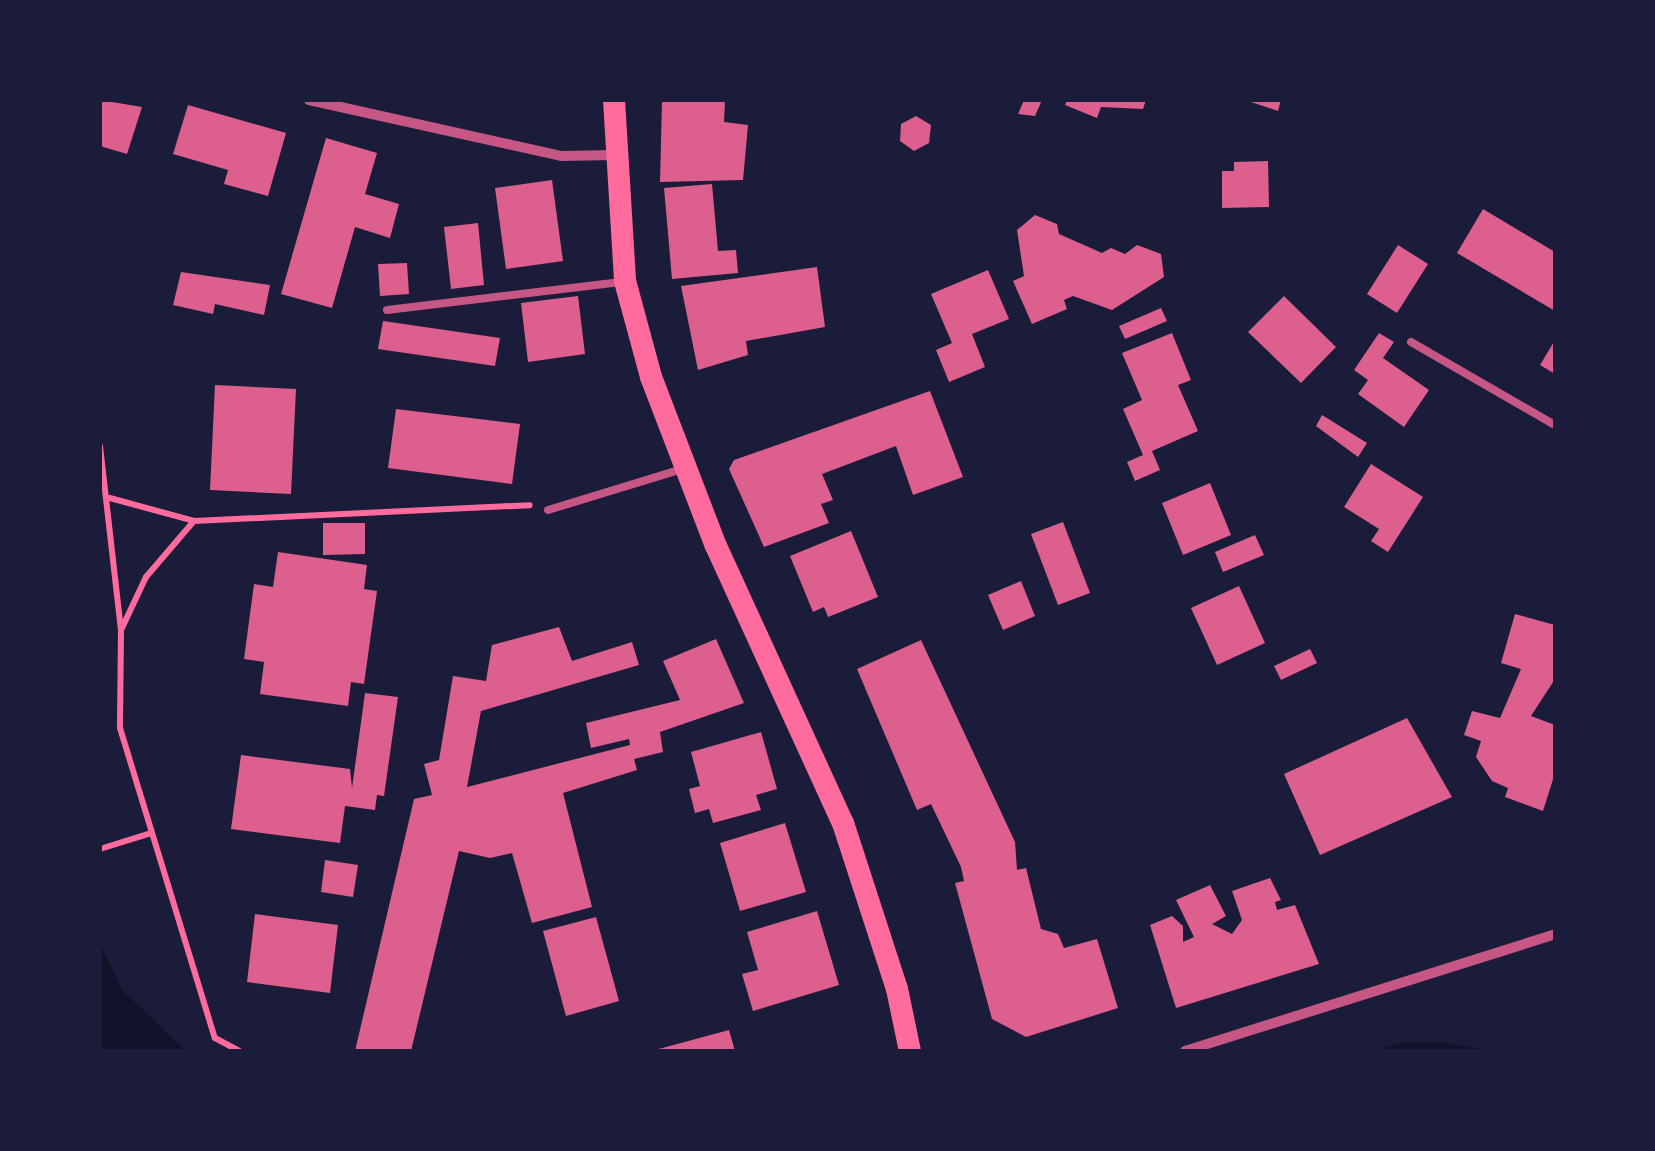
<!DOCTYPE html>
<style>
body{margin:0}
#map{position:relative;width:1655px;height:1151px;overflow:hidden;background:#1b1b3a;font-family:"Titillium Web",sans-serif}
div>[style]{position:absolute}
.water>*{inset:0;background:#12122b}
.building>*{inset:0;background:#dd5f8e}
.path>*{height:6px;margin:-3px;padding:0 3px;transform-origin:3px;border-radius:3px;background:#ff6b9d}
.service>*{height:8px;margin:-4px;padding:0 4px;transform-origin:4px;border-radius:4px;background:#c65784}
.minor>*{height:10px;margin:-5px;padding:0 5px;transform-origin:5px;border-radius:5px;background:#c65784}
.primary>*{height:22px;margin:-11px;padding:0 11px;transform-origin:11px;border-radius:11px;background:#ff6b9d}
span{translate:-50% -50%;white-space:nowrap;text-align:center;line-height:1.15;-webkit-text-stroke:9px #1b1b3a;paint-order:stroke}
.frame{position:absolute;inset:0;border:102px solid #1b1b3a;pointer-events:none}
</style>
<div id="map">
<div class="water">
<div style="clip-path:polygon(100px 943px,122px 990px,186px 1051px,100px 1051px)"></div>
<div style="clip-path:polygon(1402px 1042px,1443px 1042px,1492px 1051px,1374px 1051px)"></div>
</div>
<div class="building">
<div style="clip-path:polygon(100px 100px,142px 107px,127px 154px,100px 146px)"></div>
<div style="clip-path:polygon(662px 100px,725px 100px,724px 122px,748px 125px,743px 180px,660px 182px)"></div>
<div style="clip-path:polygon(1024px 100px,1042px 100px,1035px 116px,1018px 114px)"></div>
<div style="clip-path:polygon(1067px 100px,1146px 100px,1143px 109px,1101px 107px,1097px 118px,1065px 105px)"></div>
<div style="clip-path:polygon(1245px 100px,1281px 100px,1278px 111px)"></div>
<div style="clip-path:polygon(188px 105px,286px 133px,268px 196px,224px 184px,228px 170px,173px 154px)"></div>
<div style="clip-path:polygon(916px 116px,931px 125px,929px 143px,914px 151px,900px 141px,901px 124px)"></div>
<div style="clip-path:polygon(326px 138px,377px 153px,365px 194px,399px 204px,390px 238px,355px 227px,332px 308px,281px 294px)"></div>
<div style="clip-path:polygon(1268px 161px,1269px 207px,1222px 208px,1222px 171px,1234px 171px,1234px 162px)"></div>
<div style="clip-path:polygon(552px 180px,563px 261px,506px 269px,495px 188px)"></div>
<div style="clip-path:polygon(712px 184px,718px 251px,736px 250px,738px 273px,672px 279px,664px 188px)"></div>
<div style="clip-path:polygon(1483px 209px,1555px 252px,1555px 311px,1457px 253px)"></div>
<div style="clip-path:polygon(1035px 215px,1057px 224px,1059px 234px,1102px 253px,1111px 248px,1125px 254px,1137px 245px,1161px 254px,1164px 277px,1112px 310px,1073px 296px,1064px 300px,1067px 309px,1032px 324px,1013px 281px,1024px 276px,1017px 230px)"></div>
<div style="clip-path:polygon(478px 223px,484px 285px,451px 289px,444px 227px)"></div>
<div style="clip-path:polygon(1398px 245px,1428px 264px,1397px 313px,1367px 294px)"></div>
<div style="clip-path:polygon(407px 263px,409px 294px,380px 296px,378px 264px)"></div>
<div style="clip-path:polygon(817px 267px,825px 327px,746px 341px,748px 355px,698px 370px,681px 286px)"></div>
<div style="clip-path:polygon(988px 270px,1009px 319px,972px 334px,985px 367px,949px 382px,936px 350px,952px 343px,931px 294px)"></div>
<div style="clip-path:polygon(181px 272px,270px 285px,264px 315px,215px 304px,213px 314px,173px 305px)"></div>
<div style="clip-path:polygon(578px 296px,585px 354px,528px 362px,521px 303px)"></div>
<div style="clip-path:polygon(1284px 296px,1336px 347px,1301px 383px,1248px 332px)"></div>
<div style="clip-path:polygon(1161px 308px,1167px 321px,1125px 339px,1119px 326px)"></div>
<div style="clip-path:polygon(383px 321px,500px 338px,495px 366px,378px 349px)"></div>
<div style="clip-path:polygon(1172px 333px,1191px 380px,1178px 385px,1198px 431px,1152px 451px,1160px 470px,1135px 481px,1127px 462px,1143px 455px,1123px 409px,1142px 400px,1122px 353px)"></div>
<div style="clip-path:polygon(1379px 333px,1394px 342px,1383px 358px,1429px 390px,1404px 427px,1358px 394px,1368px 380px,1354px 370px)"></div>
<div style="clip-path:polygon(1555px 340px,1555px 374px,1540px 365px)"></div>
<div style="clip-path:polygon(215px 385px,296px 389px,291px 494px,210px 490px)"></div>
<div style="clip-path:polygon(930px 391px,963px 477px,913px 495px,896px 446px,822px 474px,833px 500px,821px 504px,829px 523px,764px 547px,729px 469px,734px 460px)"></div>
<div style="clip-path:polygon(396px 409px,520px 424px,512px 484px,388px 468px)"></div>
<div style="clip-path:polygon(1322px 415px,1367px 443px,1358px 457px,1316px 426px)"></div>
<div style="clip-path:polygon(1371px 464px,1423px 497px,1388px 552px,1371px 541px,1379px 529px,1344px 507px)"></div>
<div style="clip-path:polygon(1210px 483px,1231px 535px,1183px 555px,1162px 503px)"></div>
<div style="clip-path:polygon(1063px 522px,1090px 593px,1058px 605px,1031px 534px)"></div>
<div style="clip-path:polygon(323px 523px,365px 523px,365px 554px,323px 555px)"></div>
<div style="clip-path:polygon(851px 531px,878px 597px,828px 617px,824px 607px,813px 612px,790px 556px)"></div>
<div style="clip-path:polygon(1255px 535px,1264px 555px,1223px 572px,1215px 552px)"></div>
<div style="clip-path:polygon(278px 552px,367px 565px,364px 589px,377px 591px,364px 684px,351px 682px,348px 706px,260px 694px,264px 662px,244px 659px,254px 584px,273px 587px)"></div>
<div style="clip-path:polygon(1021px 581px,1035px 616px,1003px 630px,988px 595px)"></div>
<div style="clip-path:polygon(1239px 586px,1265px 643px,1217px 665px,1191px 608px)"></div>
<div style="clip-path:polygon(1515px 614px,1555px 625px,1555px 679px,1531px 716px,1555px 725px,1555px 773px,1543px 811px,1505px 797px,1508px 788px,1492px 781px,1476px 757px,1481px 741px,1464px 735px,1472px 711px,1500px 718px,1521px 669px,1501px 663px)"></div>
<div style="clip-path:polygon(559px 627px,572px 661px,632px 642px,639px 665px,481px 711px,467px 787px,630px 745px,629px 739px,591px 748px,586px 723px,680px 700px,663px 661px,716px 639px,744px 703px,660px 732px,663px 752px,634px 759px,637px 770px,563px 793px,592px 907px,532px 923px,512px 853px,490px 858px,459px 851px,411px 1051px,355px 1051px,414px 799px,432px 795px,424px 764px,439px 760px,453px 676px,486px 681px,492px 645px)"></div>
<div style="clip-path:polygon(921px 640px,1015px 842px,1017px 870px,1026px 868px,1041px 929px,1058px 934px,1064px 948px,1097px 939px,1118px 1008px,1026px 1037px,992px 1019px,955px 883px,964px 881px,961px 867px,931px 804px,917px 810px,857px 669px)"></div>
<div style="clip-path:polygon(1310px 649px,1317px 663px,1281px 680px,1274px 666px)"></div>
<div style="clip-path:polygon(365px 693px,398px 697px,384px 796px,377px 795px,375px 810px,345px 806px,340px 843px,231px 829px,241px 755px,350px 769px,352px 788px)"></div>
<div style="clip-path:polygon(1407px 718px,1452px 797px,1320px 855px,1284px 774px)"></div>
<div style="clip-path:polygon(761px 732px,777px 789px,756px 795px,761px 810px,713px 823px,709px 809px,695px 813px,689px 789px,700px 786px,691px 752px)"></div>
<div style="clip-path:polygon(785px 823px,806px 892px,740px 911px,720px 843px)"></div>
<div style="clip-path:polygon(325px 860px,358px 865px,353px 897px,321px 892px)"></div>
<div style="clip-path:polygon(1270px 878px,1281px 900px,1275px 902px,1277px 910px,1295px 905px,1319px 964px,1176px 1008px,1150px 925px,1172px 916px,1183px 926px,1183px 942px,1194px 937px,1176px 900px,1210px 885px,1226px 916px,1212px 924px,1232px 934px,1242px 920px,1232px 891px)"></div>
<div style="clip-path:polygon(817px 911px,839px 985px,753px 1011px,742px 974px,758px 970px,747px 932px)"></div>
<div style="clip-path:polygon(255px 914px,338px 925px,330px 993px,247px 982px)"></div>
<div style="clip-path:polygon(596px 917px,619px 1001px,566px 1016px,543px 931px)"></div>
<div style="clip-path:polygon(729px 1030px,735px 1051px,655px 1051px,655px 1050px)"></div>
</div>
<div class="path">
<div style="left:100px;top:446px;width:184px;rotate:83.5deg"></div>
<div style="left:121px;top:629px;width:99px;rotate:90.6deg"></div>
<div style="left:120px;top:728px;width:324px;rotate:73deg"></div>
<div style="left:215px;top:1038px;width:27px;rotate:28deg"></div>
<div style="left:110px;top:498px;width:87px;rotate:15.3deg"></div>
<div style="left:122px;top:628px;width:56px;rotate:-64.8deg"></div>
<div style="left:146px;top:577px;width:74px;rotate:-49.4deg"></div>
<div style="left:194px;top:521px;width:336px;rotate:-2.7deg"></div>
<div style="left:100px;top:849px;width:50px;rotate:-17.4deg"></div>
</div>
<div class="service">
<div style="left:387px;top:310px;width:236px;rotate:-6.8deg"></div>
<div style="left:1411px;top:342px;width:166px;rotate:30deg"></div>
<div style="left:548px;top:510px;width:140px;rotate:-17deg"></div>
</div>
<div class="minor">
<div style="left:309px;top:100px;width:258px;rotate:12.5deg"></div>
<div style="left:561px;top:156px;width:53px;rotate:-1.1deg"></div>
<div style="left:1185px;top:1051px;width:388px;rotate:-17.5deg"></div>
</div>
<div class="primary">
<div style="left:614px;top:100px;width:181px;rotate:86.5deg"></div>
<div style="left:625px;top:281px;width:99px;rotate:74.8deg"></div>
<div style="left:651px;top:377px;width:181px;rotate:69deg"></div>
<div style="left:716px;top:546px;width:305px;rotate:65.4deg"></div>
<div style="left:843px;top:823px;width:175px;rotate:72deg"></div>
<div style="left:897px;top:989px;width:63px;rotate:78.2deg"></div>
</div>
<div class="frame"></div>
</div>
